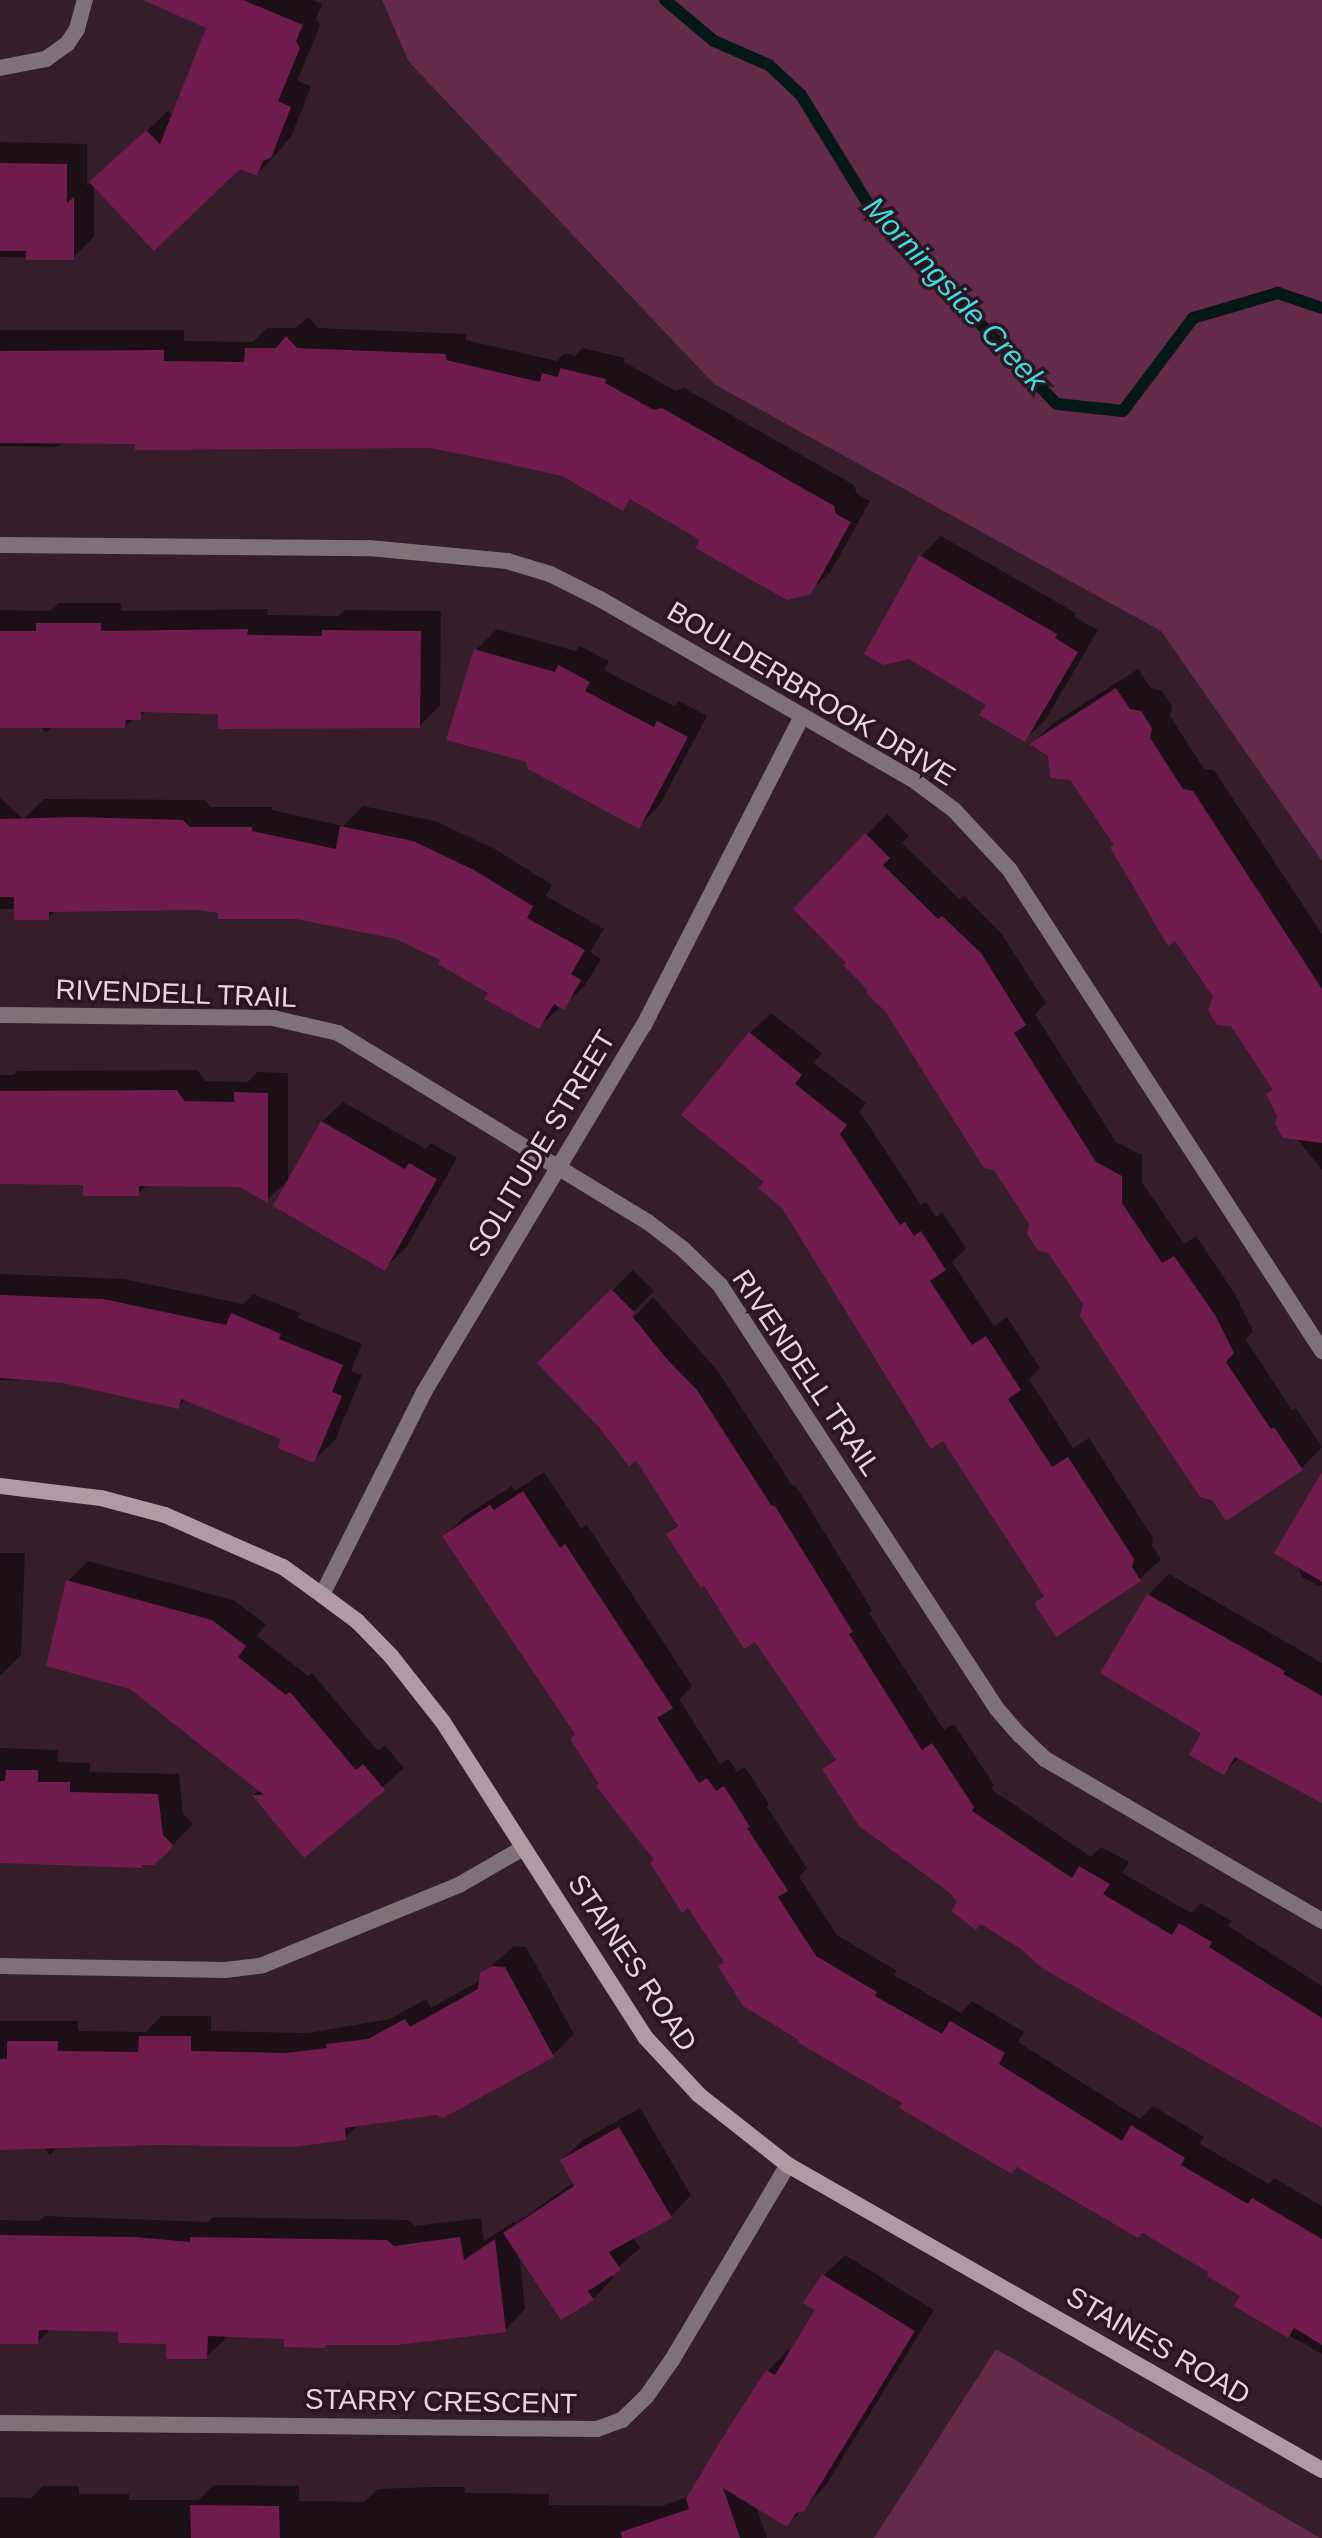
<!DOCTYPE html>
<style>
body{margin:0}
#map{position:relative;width:1322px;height:2538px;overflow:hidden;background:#351e2a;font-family:Arial,sans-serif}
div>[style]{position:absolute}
.green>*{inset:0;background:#642a4a}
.shadow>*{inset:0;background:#0007}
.stream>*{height:12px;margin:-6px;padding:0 6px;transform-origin:6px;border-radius:6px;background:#051818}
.building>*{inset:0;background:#701b4d}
.street>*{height:16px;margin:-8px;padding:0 8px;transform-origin:8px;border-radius:8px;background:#7e7177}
.secondary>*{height:16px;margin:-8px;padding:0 8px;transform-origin:8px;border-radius:8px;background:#b09ba5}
span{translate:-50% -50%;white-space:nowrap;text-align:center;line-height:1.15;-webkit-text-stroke:7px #2b1520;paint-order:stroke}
.street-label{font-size:28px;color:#e5d5dc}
.water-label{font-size:30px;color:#3adcdd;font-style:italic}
</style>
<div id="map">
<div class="green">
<div style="clip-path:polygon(382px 0,1322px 0,1322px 861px,1161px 631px,714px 384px,409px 62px)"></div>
<div style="clip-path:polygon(996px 2349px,1320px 2538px,874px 2538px)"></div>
</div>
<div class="shadow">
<div style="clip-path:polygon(206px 0,312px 0,322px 4px,316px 19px,320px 26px,297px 81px,311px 86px,292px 135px,277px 153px,257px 174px,239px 167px,94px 185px,94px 237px,73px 258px,0 257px,0 142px,87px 144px,87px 186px,168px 111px,173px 116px,208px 27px)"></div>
<div style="clip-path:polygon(308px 317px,318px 328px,466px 334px,466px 340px,557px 361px,565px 353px,575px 356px,582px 348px,625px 358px,624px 362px,676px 391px,684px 388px,854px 485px,857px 494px,870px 501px,831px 571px,810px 592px,702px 539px,633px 498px,622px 508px,563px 474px,430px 446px,63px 441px,58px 447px,0 446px,0 330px,184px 330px,184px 341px,253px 342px,267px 328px,296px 328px)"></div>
<div style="clip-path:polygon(941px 536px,1076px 613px,1074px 617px,1098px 630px,1046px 719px,1025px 740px,988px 704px,909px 657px,921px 556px)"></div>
<div style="clip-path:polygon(59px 603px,121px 603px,121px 611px,268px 609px,267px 615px,338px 616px,345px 610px,441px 611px,440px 706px,419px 726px,220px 712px,147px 711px,124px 726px,54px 725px,46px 733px,39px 725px,0 723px,0 610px,51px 611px)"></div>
<div style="clip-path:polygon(497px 629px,575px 651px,580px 646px,609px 661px,604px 670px,674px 706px,679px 701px,707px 716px,659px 806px,639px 826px,476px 650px)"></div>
<div style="clip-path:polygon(1138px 669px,1151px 688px,1162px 691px,1172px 706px,1170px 716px,1204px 769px,1214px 770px,1322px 934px,1322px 1170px,1279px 1116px,1275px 1089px,1176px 938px,1169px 943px,1143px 903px,1146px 900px,1116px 844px,1072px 778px,1050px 754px,1032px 744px,1052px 724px)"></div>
<div style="clip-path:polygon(0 798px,23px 819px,44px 799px,205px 800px,211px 807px,272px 807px,272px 810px,343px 826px,363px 806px,435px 821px,495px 849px,552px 885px,546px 896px,604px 929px,590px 952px,601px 959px,584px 987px,538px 1027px,443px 959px,396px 937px,296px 917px,199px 908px,56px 910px,48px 918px,16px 909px,0 909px)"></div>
<div style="clip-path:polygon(887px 814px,909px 836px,902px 843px,960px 900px,964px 896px,1001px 933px,1046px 1003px,1035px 1014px,1116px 1142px,1142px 1155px,1142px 1182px,1184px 1244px,1196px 1236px,1235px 1294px,1253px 1331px,1246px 1340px,1292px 1410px,1296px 1408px,1322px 1447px,1302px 1468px,1085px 1304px,886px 1010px,849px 963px,795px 909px)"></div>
<div style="clip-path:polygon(771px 1013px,822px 1053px,814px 1063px,866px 1103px,860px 1112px,921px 1205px,926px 1202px,936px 1217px,942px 1212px,966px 1248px,952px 1262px,994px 1326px,1007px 1317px,1040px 1368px,1029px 1379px,1073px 1448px,1089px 1438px,1153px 1538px,1152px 1546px,1161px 1559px,1140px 1579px,1056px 1634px,1036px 1603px,1045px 1594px,944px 1438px,767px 1181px,750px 1033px)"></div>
<div style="clip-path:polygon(198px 1070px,205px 1081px,248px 1082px,257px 1072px,288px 1073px,288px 1180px,267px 1200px,241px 1185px,148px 1184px,138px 1194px,85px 1183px,0 1181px,0 1075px,13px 1075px,18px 1071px)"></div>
<div style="clip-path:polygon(343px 1102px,426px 1149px,431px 1143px,457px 1158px,406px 1248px,385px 1268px,322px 1122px)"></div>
<div style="clip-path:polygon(633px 1270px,654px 1291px,626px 1319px,629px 1322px,653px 1297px,717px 1370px,792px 1485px,796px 1486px,872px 1610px,869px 1613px,944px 1730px,954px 1724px,994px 1785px,991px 1789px,1091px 1857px,1101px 1847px,1129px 1862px,1122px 1873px,1191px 1913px,1201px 1903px,1231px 1921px,1228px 1926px,1322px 1986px,1322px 2128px,1043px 1966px,960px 1902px,825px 1769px,836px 1758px,755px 1639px,744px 1646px,668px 1534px,679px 1523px,637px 1457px,540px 1363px)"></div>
<div style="clip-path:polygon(0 1274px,124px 1279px,243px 1304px,253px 1294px,300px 1313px,298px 1318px,362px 1344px,351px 1371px,362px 1375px,335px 1440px,314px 1460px,284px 1438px,186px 1399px,178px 1407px,63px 1381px,0 1380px)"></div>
<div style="clip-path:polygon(544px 1472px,581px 1528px,587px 1525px,692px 1686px,679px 1699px,720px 1764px,729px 1759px,737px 1772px,745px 1767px,769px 1804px,767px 1807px,807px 1868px,799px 1877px,837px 1935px,897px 1971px,894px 1975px,961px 2013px,972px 2001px,1024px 2032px,1018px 2042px,1140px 2119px,1153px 2106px,1204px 2137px,1200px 2144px,1269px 2184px,1274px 2178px,1322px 2206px,1322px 2354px,1237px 2306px,1243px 2295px,1211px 2272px,1019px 2166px,1012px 2172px,802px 2039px,725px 1961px,601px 1783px,577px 1734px,445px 1536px,465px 1516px,512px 1486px,515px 1491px)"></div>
<div style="clip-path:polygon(1322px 1476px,1322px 1585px,1318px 1586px,1302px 1577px,1298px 1566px)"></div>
<div style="clip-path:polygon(0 1553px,25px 1553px,21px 1655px,0 1676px)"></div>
<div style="clip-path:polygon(88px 1561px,233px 1600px,266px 1624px,257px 1636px,308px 1676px,312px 1673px,378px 1751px,385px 1745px,404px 1768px,304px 1855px,254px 1795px,260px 1790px,68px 1581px)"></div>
<div style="clip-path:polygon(1169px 1574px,1322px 1663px,1322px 1801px,1239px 1758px,1224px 1773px,1148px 1595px)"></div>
<div style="clip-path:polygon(0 1748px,58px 1750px,57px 1762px,90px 1763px,90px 1772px,179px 1774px,183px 1814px,193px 1824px,154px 1863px,141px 1866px,0 1862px)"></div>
<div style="clip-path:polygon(514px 1946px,526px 1947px,574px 2034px,553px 2055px,436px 2113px,359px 2124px,345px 2138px,60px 2145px,50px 2155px,42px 2145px,0 2144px,0 2021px,78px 2021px,78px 2031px,146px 2032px,161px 2016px,211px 2016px,211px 2031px,308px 2033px,390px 2019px,426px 1999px,431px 2008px,481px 1980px,482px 1974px)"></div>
<div style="clip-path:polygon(640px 2108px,691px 2195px,671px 2216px,633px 2237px,640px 2248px,611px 2274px,613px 2278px,593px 2299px,519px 2253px,525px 2309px,505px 2330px,328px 2343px,324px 2346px,286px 2337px,227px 2337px,206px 2357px,120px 2330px,51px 2329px,37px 2342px,0 2341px,0 2220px,38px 2221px,45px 2216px,208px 2222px,213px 2217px,408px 2220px,415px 2226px,481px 2218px,484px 2241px,515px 2221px,515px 2224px,574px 2182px,562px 2160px,583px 2140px)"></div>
<div style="clip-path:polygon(845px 2255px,934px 2310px,824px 2488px,787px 2525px,756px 2506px,767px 2538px,0 2538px,0 2497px,31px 2498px,42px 2486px,79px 2486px,79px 2494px,129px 2494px,129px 2500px,198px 2500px,213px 2485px,299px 2486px,299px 2501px,364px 2502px,378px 2489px,432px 2487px,465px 2487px,465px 2493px,549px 2494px,549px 2505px,662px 2506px,690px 2496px,768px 2371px,788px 2350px,792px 2352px,818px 2309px,824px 2275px)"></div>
</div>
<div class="stream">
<div style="left:665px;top:0;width:64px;rotate:39.9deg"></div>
<div style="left:714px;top:41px;width:60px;rotate:23.6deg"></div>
<div style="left:769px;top:65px;width:44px;rotate:43.2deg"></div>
<div style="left:801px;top:95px;width:134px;rotate:58.4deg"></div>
<div style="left:871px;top:209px;width:269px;rotate:46.4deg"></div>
<div style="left:1057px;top:404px;width:66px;rotate:6.1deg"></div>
<div style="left:1123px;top:411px;width:116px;rotate:-53deg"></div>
<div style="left:1193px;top:318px;width:89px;rotate:-16.4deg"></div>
<div style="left:1278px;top:293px;width:46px;rotate:18.8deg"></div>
</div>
<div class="building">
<div style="clip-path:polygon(143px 0,243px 0,303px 25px,296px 41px,300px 48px,278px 101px,291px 107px,271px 158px,263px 161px,257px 176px,240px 169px,154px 251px,89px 182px,146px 130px,160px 144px,206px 28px)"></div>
<div style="clip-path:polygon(0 163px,67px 164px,67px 203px,74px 197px,74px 260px,26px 260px,26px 251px,0 251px)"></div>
<div style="clip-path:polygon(286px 336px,297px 348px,446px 354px,446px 360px,540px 382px,542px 373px,558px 377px,560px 368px,606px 379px,605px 383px,654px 410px,662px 408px,834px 506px,836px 514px,851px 522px,811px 594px,787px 600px,695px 548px,700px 540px,630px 499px,623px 511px,562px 476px,495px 461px,430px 448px,135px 450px,135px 444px,0 443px,0 351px,164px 350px,164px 361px,244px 362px,245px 348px,276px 348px)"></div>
<div style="clip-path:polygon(919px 555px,1057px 634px,1055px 638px,1078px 652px,1025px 742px,979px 715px,986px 705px,909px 659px,884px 665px,864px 654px)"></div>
<div style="clip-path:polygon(36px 623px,101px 623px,101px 631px,248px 629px,247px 635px,322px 636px,322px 630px,421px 631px,420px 728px,218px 729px,218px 714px,141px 712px,141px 720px,126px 720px,125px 728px,0 728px,0 631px,36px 631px)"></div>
<div style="clip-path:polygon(474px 649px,555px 672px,558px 665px,590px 682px,585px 691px,654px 727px,657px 721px,688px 737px,639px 829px,528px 769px,526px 762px,446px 740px)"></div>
<div style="clip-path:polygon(1116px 688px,1130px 709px,1141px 711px,1152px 728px,1150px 738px,1183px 789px,1193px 791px,1322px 989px,1322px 1143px,1283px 1138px,1275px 1124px,1277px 1116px,1266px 1094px,1273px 1090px,1231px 1026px,1217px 1025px,1208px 1010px,1213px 997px,1175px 941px,1168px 946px,1110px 847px,1114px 845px,1070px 780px,1050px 778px,1048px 756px,1029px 744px)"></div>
<div style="clip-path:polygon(76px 817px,183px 820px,190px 827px,252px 827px,252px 831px,336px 849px,340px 826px,413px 841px,474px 870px,533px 906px,527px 918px,585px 950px,571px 974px,581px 980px,564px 1010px,554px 1004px,539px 1029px,484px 999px,488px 993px,438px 964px,440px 960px,396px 939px,296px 919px,218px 919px,218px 913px,198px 910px,49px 912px,49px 920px,14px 920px,14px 897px,0 897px,0 819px)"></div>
<div style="clip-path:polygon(865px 833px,890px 858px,883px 865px,938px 919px,942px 916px,981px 953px,1026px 1025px,1014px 1033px,1096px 1162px,1122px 1176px,1122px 1203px,1162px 1263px,1174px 1256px,1215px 1315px,1234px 1353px,1226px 1362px,1271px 1429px,1274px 1427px,1303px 1470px,1226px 1521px,1212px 1500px,1200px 1497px,1166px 1446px,1080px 1316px,1083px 1304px,1048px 1253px,1038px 1251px,1027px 1234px,1029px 1224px,994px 1170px,984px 1168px,885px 1011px,867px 994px,867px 989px,844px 966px,846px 963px,793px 909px)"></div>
<div style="clip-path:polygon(749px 1032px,802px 1075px,795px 1084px,847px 1125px,840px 1134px,900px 1225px,905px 1222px,914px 1236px,921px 1231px,946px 1270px,930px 1281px,972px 1345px,986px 1336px,1021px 1390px,1008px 1399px,1052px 1467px,1068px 1457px,1134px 1559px,1132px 1567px,1141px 1581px,1056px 1637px,1034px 1603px,1044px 1596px,943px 1441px,931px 1449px,782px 1208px,758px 1188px,764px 1182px,681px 1115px)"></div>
<div style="clip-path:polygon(177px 1090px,184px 1101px,234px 1102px,234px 1092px,268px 1093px,268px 1203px,240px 1187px,139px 1186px,139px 1196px,83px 1196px,83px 1185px,0 1184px,0 1091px)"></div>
<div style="clip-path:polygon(321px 1121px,405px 1169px,409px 1163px,437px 1179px,385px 1271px,273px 1206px)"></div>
<div style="clip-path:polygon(611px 1289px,635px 1313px,632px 1316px,666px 1358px,697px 1390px,771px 1505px,775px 1506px,853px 1632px,849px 1634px,922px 1750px,932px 1743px,974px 1807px,972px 1811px,1072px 1878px,1079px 1866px,1110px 1884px,1103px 1894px,1172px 1935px,1179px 1923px,1212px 1942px,1209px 1947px,1322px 2018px,1322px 2128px,1042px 1968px,1021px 1949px,981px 1924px,976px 1930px,951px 1911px,957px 1902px,949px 1892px,859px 1826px,822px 1769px,836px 1760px,755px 1642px,744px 1649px,704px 1586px,701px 1588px,666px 1534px,678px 1526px,636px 1460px,629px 1466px,597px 1425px,537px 1363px)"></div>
<div style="clip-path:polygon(0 1295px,103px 1299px,226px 1325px,231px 1313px,281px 1334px,279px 1339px,343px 1365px,332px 1392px,342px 1396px,314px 1463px,278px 1448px,281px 1439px,181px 1399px,179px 1409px,63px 1383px,0 1378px)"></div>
<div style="clip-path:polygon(1322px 1472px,1322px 1582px,1274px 1553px)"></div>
<div style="clip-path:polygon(523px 1491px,560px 1548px,565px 1544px,673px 1708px,657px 1718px,699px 1783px,707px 1778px,716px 1791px,724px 1786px,750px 1827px,747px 1828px,788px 1891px,778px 1897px,816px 1956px,877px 1992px,875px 1996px,942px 2034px,950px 2021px,1005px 2053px,999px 2064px,1122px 2141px,1131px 2125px,1185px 2158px,1181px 2165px,1248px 2204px,1252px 2198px,1322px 2239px,1322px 2345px,1294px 2328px,1288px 2338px,1234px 2306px,1240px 2296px,1207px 2276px,1208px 2272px,1142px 2233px,1138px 2238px,1017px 2167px,1012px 2174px,899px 2108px,902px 2103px,797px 2042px,799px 2040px,743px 2006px,718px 1966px,724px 1962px,688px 1908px,682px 1913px,650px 1863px,654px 1860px,596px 1786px,599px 1784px,570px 1739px,575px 1734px,442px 1536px,490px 1505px,494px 1510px)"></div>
<div style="clip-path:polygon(66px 1580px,212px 1620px,246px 1646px,238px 1657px,286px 1695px,290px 1692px,356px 1770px,363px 1764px,385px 1790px,304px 1858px,252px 1795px,264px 1795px,130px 1689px,46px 1666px)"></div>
<div style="clip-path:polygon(1147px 1594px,1285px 1671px,1283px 1674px,1322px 1696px,1322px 1803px,1235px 1757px,1224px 1775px,1189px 1755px,1201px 1733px,1100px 1673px)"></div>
<div style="clip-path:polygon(6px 1770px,38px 1770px,38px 1782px,70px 1782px,70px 1792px,158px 1794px,163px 1835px,174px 1846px,154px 1865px,142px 1865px,142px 1868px,0 1863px,0 1781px,5px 1781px)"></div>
<div style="clip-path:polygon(492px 1966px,505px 1967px,554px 2057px,443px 2118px,436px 2115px,345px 2128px,346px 2140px,292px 2147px,158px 2145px,0 2150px,0 2059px,7px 2059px,7px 2041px,58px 2041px,58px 2051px,138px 2052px,139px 2036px,191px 2036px,191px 2051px,286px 2053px,327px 2048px,326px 2044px,368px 2039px,405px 2019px,410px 2027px,478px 1989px,480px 1973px)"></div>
<div style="clip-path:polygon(619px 2127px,672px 2218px,609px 2252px,621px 2270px,588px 2291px,594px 2300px,561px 2320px,503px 2233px,574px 2186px,560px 2160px)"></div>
<div style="clip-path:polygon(0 2235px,135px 2237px,190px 2242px,190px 2237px,387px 2240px,394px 2246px,460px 2237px,464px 2260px,495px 2239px,506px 2332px,397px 2345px,325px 2345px,325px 2348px,284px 2347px,284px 2339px,208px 2336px,207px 2359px,166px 2359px,166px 2344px,118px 2343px,118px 2332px,39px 2330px,38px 2344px,0 2344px)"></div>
<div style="clip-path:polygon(822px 2274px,915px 2331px,804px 2511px,796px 2513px,787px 2527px,723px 2488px,740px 2538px,622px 2538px,621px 2532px,689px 2509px,686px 2499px,721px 2440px,766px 2370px,775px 2375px,815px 2310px,803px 2303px)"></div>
<div style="clip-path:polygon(190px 2505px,279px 2506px,280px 2538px,191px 2538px)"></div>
</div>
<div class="street">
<div style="left:0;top:68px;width:47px;rotate:-11.1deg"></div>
<div style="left:46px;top:59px;width:26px;rotate:-36deg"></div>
<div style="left:67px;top:44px;width:18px;rotate:-56deg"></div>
<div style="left:77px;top:29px;width:30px;rotate:-75deg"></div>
<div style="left:0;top:545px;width:369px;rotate:0.5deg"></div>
<div style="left:369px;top:548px;width:139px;rotate:5.4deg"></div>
<div style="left:507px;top:561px;width:45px;rotate:16.8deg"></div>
<div style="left:550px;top:574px;width:56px;rotate:26.6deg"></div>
<div style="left:600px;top:599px;width:364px;rotate:30deg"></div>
<div style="left:915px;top:781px;width:49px;rotate:36.6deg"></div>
<div style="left:954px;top:810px;width:81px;rotate:47deg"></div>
<div style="left:1009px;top:869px;width:575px;rotate:57deg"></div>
<div style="left:0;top:1015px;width:273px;rotate:0.6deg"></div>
<div style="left:273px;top:1018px;width:67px;rotate:13deg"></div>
<div style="left:338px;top:1033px;width:364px;rotate:31.4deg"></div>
<div style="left:649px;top:1223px;width:43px;rotate:37.4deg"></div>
<div style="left:683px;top:1249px;width:52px;rotate:44.2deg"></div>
<div style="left:720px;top:1285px;width:506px;rotate:56.84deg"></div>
<div style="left:997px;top:1709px;width:35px;rotate:49deg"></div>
<div style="left:1020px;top:1735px;width:35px;rotate:44deg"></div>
<div style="left:1045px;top:1759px;width:321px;rotate:30.3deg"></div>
<div style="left:322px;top:1595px;width:227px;rotate:-63.3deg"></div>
<div style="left:424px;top:1392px;width:428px;rotate:-59.1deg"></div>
<div style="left:644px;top:1025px;width:347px;rotate:-62.9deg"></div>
<div style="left:0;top:1966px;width:225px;rotate:1deg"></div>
<div style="left:225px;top:1970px;width:38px;rotate:-7deg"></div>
<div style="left:263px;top:1965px;width:212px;rotate:-22.2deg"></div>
<div style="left:459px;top:1885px;width:74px;rotate:-30deg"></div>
<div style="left:0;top:2423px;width:597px;rotate:0.58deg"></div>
<div style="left:597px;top:2429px;width:27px;rotate:-20deg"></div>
<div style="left:622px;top:2420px;width:33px;rotate:-44deg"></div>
<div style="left:646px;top:2397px;width:45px;rotate:-54.9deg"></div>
<div style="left:672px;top:2360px;width:227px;rotate:-59.3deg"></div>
</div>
<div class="secondary">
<div style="left:0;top:1486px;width:102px;rotate:6.8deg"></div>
<div style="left:101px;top:1498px;width:66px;rotate:14.9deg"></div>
<div style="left:165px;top:1515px;width:129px;rotate:23.8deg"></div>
<div style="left:283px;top:1567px;width:48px;rotate:35.7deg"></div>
<div style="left:322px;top:1595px;width:44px;rotate:36.6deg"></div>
<div style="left:357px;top:1621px;width:49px;rotate:45.8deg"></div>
<div style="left:391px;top:1656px;width:84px;rotate:51.8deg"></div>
<div style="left:443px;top:1722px;width:374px;rotate:57.3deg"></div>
<div style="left:645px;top:2037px;width:79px;rotate:47deg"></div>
<div style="left:699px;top:2095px;width:113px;rotate:38.2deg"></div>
<div style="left:788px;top:2165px;width:615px;rotate:29.73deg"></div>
</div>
<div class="street-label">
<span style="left:811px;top:694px;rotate:31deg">BOULDERBROOK DRIVE</span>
<span style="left:176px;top:994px;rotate:2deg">RIVENDELL TRAIL</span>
<span style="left:542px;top:1144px;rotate:-59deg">SOLITUDE STREET</span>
<span style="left:806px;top:1373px;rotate:56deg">RIVENDELL TRAIL</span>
<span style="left:632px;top:1963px;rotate:56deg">STAINES ROAD</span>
<span style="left:1158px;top:2346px;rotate:30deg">STAINES ROAD</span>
<span style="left:441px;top:2402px;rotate:1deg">STARRY CRESCENT</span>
</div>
<div class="water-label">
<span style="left:955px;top:294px;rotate:47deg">Morningside Creek</span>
</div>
</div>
